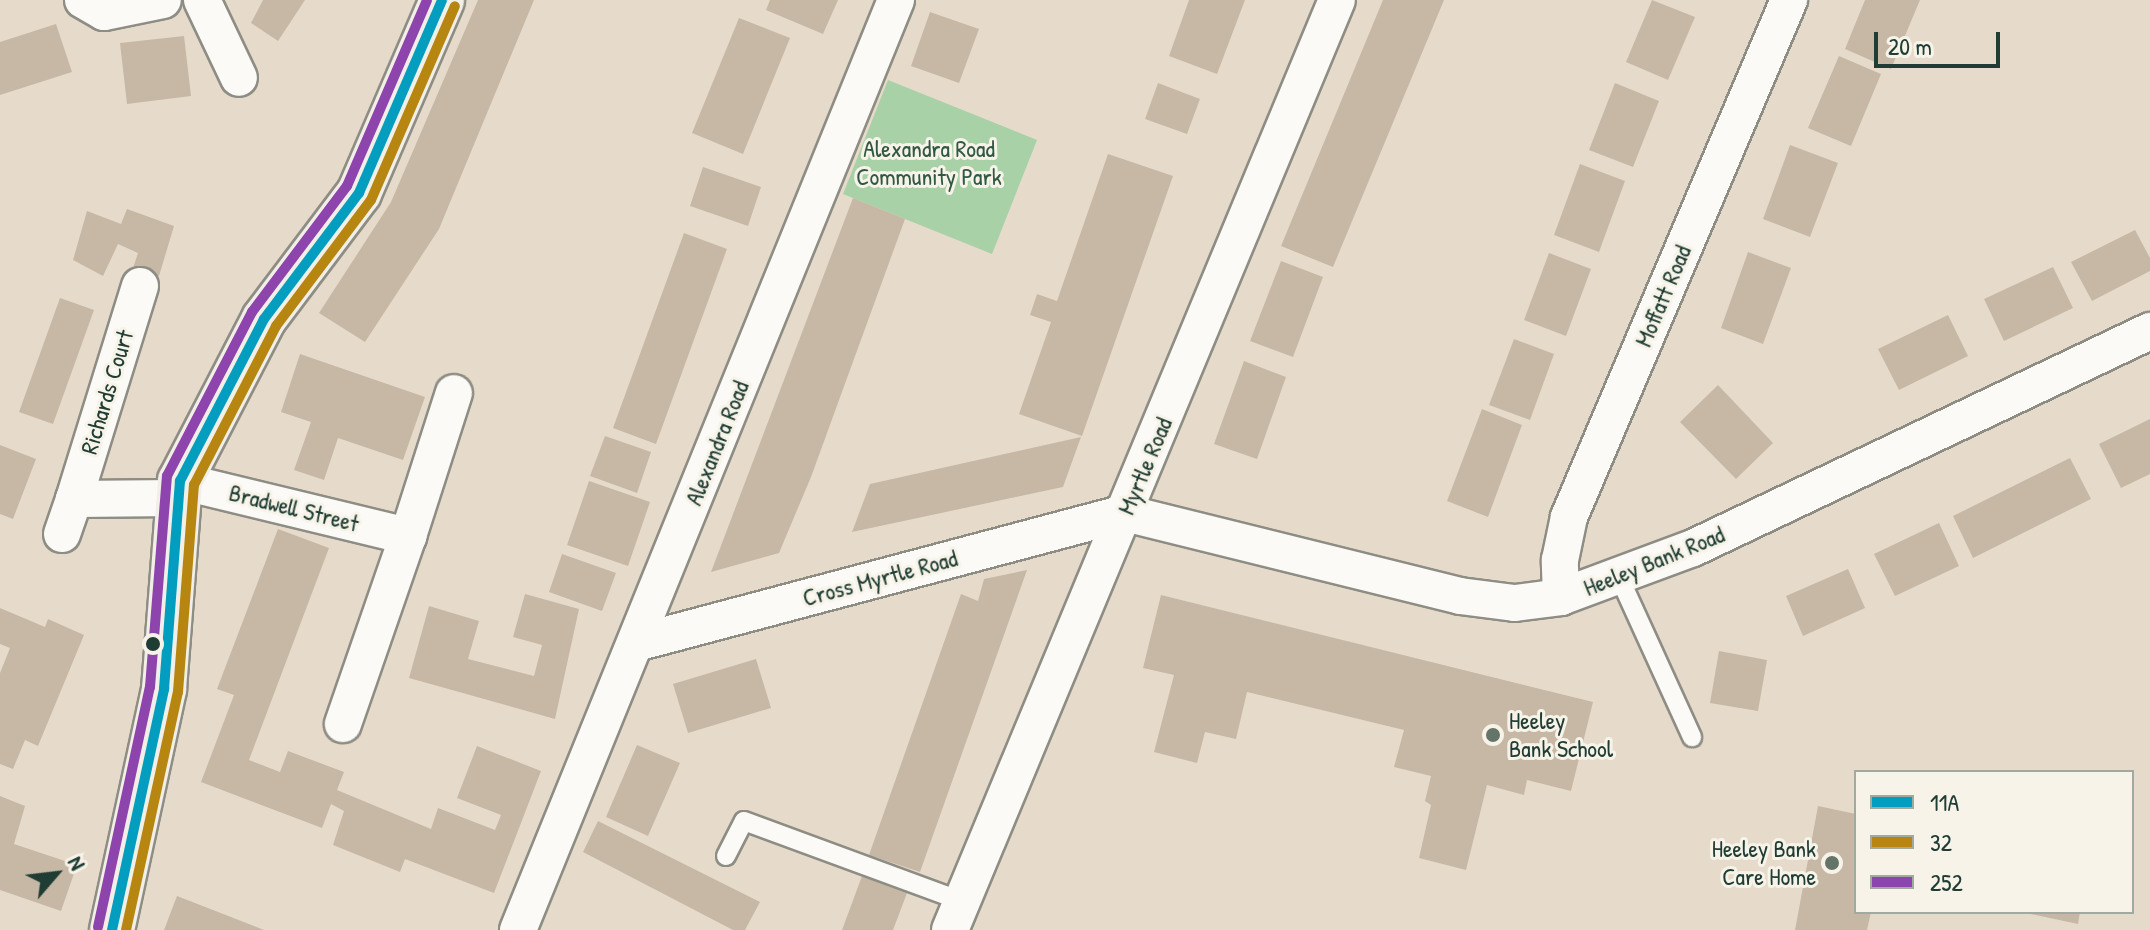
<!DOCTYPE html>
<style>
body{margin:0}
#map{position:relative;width:2150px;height:930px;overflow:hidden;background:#e6dbca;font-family:"Patrick Hand",sans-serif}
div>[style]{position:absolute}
.green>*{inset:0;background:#a8d1a7}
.building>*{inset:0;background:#c6b8a5}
.roads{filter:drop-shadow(2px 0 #8e8d84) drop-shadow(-2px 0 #8e8d84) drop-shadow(0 2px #8e8d84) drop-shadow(0 -2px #8e8d84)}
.service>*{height:18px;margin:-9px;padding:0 9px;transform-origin:9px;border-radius:9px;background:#fbfaf7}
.minor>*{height:36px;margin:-18px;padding:0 18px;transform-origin:18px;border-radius:18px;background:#fbfaf7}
.secondary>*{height:44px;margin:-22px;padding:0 22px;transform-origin:22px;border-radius:22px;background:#f2efe8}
.bus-1>*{height:10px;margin:-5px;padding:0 5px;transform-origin:5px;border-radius:5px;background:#039ebf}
.bus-2>*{height:10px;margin:-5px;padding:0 5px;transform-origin:5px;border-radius:5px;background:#b68610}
.bus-3>*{height:10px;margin:-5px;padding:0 5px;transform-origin:5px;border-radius:5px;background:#8e44ad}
.dots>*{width:22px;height:22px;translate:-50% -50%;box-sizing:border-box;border:4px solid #f7f3e8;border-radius:50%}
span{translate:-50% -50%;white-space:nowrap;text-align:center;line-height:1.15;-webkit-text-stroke:6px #f7f3e8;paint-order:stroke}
.park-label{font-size:24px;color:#305945}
.street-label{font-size:24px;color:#1f3d34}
.poi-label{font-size:24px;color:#1f3d34}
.left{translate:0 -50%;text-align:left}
.right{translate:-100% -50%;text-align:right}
.legend{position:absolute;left:1854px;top:770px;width:280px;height:144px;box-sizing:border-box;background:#f7f3e8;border:2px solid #a1aaa0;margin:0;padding:10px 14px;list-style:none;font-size:24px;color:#1f3d34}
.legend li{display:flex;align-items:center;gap:16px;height:40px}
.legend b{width:40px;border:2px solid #a1aaa0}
.north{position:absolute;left:16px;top:834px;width:80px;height:80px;-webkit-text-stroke:6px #f7f3e8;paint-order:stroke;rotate:62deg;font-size:22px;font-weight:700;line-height:32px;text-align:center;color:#1f3d34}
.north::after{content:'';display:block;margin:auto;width:28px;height:36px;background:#1f3d34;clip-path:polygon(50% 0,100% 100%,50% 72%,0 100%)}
.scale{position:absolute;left:1874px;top:32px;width:126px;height:36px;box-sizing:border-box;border:4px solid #1f3d34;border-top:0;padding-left:10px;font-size:24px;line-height:28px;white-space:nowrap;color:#1f3d34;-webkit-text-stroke:6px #f7f3e8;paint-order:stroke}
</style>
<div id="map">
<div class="green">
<div style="clip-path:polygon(888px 80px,1037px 140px,992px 254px,843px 194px)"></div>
</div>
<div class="building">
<div style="clip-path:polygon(263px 0,305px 0,278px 41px,251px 23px)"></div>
<div style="clip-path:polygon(478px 0,534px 0,439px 229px,365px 342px,319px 313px,391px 202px)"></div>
<div style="clip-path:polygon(770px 0,838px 0,823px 34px,766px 10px)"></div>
<div style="clip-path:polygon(1189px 0,1245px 0,1217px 74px,1169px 56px)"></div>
<div style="clip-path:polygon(1383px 0,1444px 0,1333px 267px,1281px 246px)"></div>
<div style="clip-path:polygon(1652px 0,1695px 17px,1668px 80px,1626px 62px)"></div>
<div style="clip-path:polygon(1865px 0,1920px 0,1891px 69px,1845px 49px)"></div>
<div style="clip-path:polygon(930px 12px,979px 29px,959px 83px,911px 66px)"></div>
<div style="clip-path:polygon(739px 18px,790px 38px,743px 154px,692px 133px)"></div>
<div style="clip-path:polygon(56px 24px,72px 72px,0 95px,0 42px)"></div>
<div style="clip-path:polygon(184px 36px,191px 96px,127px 104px,120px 43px)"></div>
<div style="clip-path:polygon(1839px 56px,1881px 74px,1851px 146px,1808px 128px)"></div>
<div style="clip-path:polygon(1158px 83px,1200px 99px,1187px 134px,1145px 119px)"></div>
<div style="clip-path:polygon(1615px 83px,1659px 101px,1633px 167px,1589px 150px)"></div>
<div style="clip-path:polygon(1790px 145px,1838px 163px,1810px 237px,1763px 219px)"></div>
<div style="clip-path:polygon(1108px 154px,1173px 176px,1082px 436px,1019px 414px,1051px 322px,1030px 315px,1037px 294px,1057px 301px)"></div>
<div style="clip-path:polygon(1580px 164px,1625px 181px,1599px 252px,1554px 235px)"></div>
<div style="clip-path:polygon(703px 167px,761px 187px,748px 226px,690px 206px)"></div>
<div style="clip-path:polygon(853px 198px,905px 219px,811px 477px,779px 553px,711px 572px)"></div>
<div style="clip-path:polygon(127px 209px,174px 226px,159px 276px,133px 268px,138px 253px,118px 244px,103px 276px,73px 260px,87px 211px,121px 224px)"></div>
<div style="clip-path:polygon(2135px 230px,2150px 258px,2150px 271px,2092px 301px,2071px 262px)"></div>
<div style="clip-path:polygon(684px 233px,727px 249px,656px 444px,613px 428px)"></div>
<div style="clip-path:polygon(1748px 252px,1791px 268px,1763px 344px,1721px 328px)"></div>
<div style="clip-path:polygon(1549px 253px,1591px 269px,1566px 336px,1524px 320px)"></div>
<div style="clip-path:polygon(1281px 261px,1323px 277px,1293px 357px,1250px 341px)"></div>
<div style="clip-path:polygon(2053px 267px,2073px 308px,2004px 341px,1984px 299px)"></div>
<div style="clip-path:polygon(60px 298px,94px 310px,53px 424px,19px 412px)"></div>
<div style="clip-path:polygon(1948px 315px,1968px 356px,1899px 390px,1878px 349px)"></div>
<div style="clip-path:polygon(1514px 339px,1554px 354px,1530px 420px,1489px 405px)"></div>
<div style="clip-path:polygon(300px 354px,425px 397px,403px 460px,338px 438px,324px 480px,294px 470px,311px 422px,281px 412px)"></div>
<div style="clip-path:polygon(1244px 361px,1286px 377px,1257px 459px,1214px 444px)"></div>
<div style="clip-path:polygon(1718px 385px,1773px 443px,1736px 479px,1680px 422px)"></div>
<div style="clip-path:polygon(1482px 409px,1522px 425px,1488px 517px,1447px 501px)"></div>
<div style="clip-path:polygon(2150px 419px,2150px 474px,2121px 488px,2099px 444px)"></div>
<div style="clip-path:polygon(605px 436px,651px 452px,637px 493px,590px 476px)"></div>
<div style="clip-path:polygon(1081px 437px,1063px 487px,852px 532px,870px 484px)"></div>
<div style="clip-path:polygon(0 445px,36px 459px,13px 519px,0 514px)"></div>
<div style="clip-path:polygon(2070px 458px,2091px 499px,1973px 558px,1953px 516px)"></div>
<div style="clip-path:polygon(589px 481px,650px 502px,628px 566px,567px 545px)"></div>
<div style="clip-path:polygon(1939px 523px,1959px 566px,1895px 596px,1874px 554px)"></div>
<div style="clip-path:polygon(278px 529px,329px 548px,249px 760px,280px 772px,288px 751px,344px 772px,337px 790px,431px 829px,438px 808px,495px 830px,501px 815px,457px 798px,477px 746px,541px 771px,494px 893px,405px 859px,400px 872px,333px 845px,344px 811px,331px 804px,322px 828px,201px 782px,234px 695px,217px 689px)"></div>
<div style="clip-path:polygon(562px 554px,616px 573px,602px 611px,549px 592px)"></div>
<div style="clip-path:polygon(1848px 569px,1865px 608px,1803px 636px,1786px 596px)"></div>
<div style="clip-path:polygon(1027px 570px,920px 872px,869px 855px,961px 594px,978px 601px,984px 579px)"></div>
<div style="clip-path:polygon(525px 594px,579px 609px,555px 719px,409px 678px,429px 606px,479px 621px,468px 659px,534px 676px,542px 645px,513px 637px)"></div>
<div style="clip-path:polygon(1161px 595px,1593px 702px,1571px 791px,1527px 780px,1524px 795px,1487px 785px,1466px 870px,1419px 858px,1431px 805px,1425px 801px,1431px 776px,1394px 767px,1404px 730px,1247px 692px,1236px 739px,1205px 732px,1197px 763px,1154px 752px,1174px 675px,1143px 668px)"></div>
<div style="clip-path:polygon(0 608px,45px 627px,48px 619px,84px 635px,38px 746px,25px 740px,13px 769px,0 764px,0 673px,10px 648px,0 644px)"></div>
<div style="clip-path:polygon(1719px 651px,1767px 660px,1758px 711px,1710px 703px)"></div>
<div style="clip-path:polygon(756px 659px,771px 708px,688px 733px,673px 684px)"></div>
<div style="clip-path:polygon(637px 745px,680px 763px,648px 836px,606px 817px)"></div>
<div style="clip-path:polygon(0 796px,25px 806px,14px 844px,77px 865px,61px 911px,0 890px)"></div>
<div style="clip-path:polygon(1818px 806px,1856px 814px,1856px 912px,1871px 912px,1867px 930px,1795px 930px)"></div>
<div style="clip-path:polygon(598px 821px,760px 902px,745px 930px,733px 930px,583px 852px)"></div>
<div style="clip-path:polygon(862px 876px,907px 893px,893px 930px,842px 930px)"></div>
<div style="clip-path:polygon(177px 896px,264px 930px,164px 930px)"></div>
<div style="clip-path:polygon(2021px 912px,2080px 912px,2078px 924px)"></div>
</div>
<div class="roads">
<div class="service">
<div style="left:1620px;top:579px;width:174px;rotate:65.5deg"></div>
<div style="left:726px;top:856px;width:39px;rotate:-63deg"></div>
<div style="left:744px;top:821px;width:229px;rotate:20.2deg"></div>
</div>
<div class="minor">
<div style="left:83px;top:0;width:24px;rotate:30deg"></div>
<div style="left:104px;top:12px;width:60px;rotate:-11.5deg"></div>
<div style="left:202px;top:0;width:86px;rotate:64.6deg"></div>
<div style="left:140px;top:286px;width:223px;rotate:107.2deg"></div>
<div style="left:74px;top:499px;width:102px;rotate:-0.6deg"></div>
<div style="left:180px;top:481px;width:235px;rotate:13.6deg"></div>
<div style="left:408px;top:536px;width:199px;rotate:109.1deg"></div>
<div style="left:62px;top:534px;width:37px;rotate:-71deg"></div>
<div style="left:408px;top:536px;width:150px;rotate:-72.2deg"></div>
<div style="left:1561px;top:597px;width:37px;rotate:-92deg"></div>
<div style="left:1560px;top:560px;width:44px;rotate:-78.2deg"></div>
<div style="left:1569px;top:517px;width:562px;rotate:-66.95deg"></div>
<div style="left:636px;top:643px;width:506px;rotate:-14.89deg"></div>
<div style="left:1125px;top:513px;width:345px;rotate:13.9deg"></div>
<div style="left:1460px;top:596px;width:55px;rotate:7.3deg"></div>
<div style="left:1515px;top:603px;width:46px;rotate:-7.4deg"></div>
<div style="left:1561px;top:597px;width:141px;rotate:-20.4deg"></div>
<div style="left:1693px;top:548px;width:506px;rotate:-25.4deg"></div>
<div style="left:518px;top:930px;width:1004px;rotate:-67.88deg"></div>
<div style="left:950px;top:930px;width:1007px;rotate:-67.41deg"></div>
</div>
<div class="secondary">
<div style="left:112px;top:930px;width:247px;rotate:-77.8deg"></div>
<div style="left:164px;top:689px;width:209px;rotate:-85.6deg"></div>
<div style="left:180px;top:481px;width:182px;rotate:-62.6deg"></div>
<div style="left:264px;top:319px;width:158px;rotate:-53deg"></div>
<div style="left:359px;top:193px;width:210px;rotate:-66.7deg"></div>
</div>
</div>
<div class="bus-1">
<div style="left:112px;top:930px;width:247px;rotate:-77.8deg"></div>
<div style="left:164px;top:689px;width:209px;rotate:-85.6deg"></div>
<div style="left:180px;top:481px;width:182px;rotate:-62.6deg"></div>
<div style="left:264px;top:319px;width:158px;rotate:-53deg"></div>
<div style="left:359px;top:193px;width:210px;rotate:-66.7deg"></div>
</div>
<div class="bus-2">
<div style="left:126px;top:930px;width:244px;rotate:-77.7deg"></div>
<div style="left:178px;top:692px;width:208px;rotate:-85.6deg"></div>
<div style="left:194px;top:485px;width:179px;rotate:-62.7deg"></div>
<div style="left:276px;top:326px;width:158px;rotate:-53deg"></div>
<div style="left:371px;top:200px;width:211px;rotate:-66.6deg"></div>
</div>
<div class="bus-3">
<div style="left:98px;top:927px;width:246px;rotate:-77.8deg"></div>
<div style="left:150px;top:687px;width:212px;rotate:-85.4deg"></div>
<div style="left:167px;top:476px;width:185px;rotate:-62.6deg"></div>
<div style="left:252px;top:312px;width:158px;rotate:-53deg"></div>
<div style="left:347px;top:186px;width:202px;rotate:-66.7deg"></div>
</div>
<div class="dots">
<div style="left:153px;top:644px;background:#1f3d34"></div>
<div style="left:1493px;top:735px;background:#657468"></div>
<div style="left:1832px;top:863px;background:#657468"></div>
</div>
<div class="park-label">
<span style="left:929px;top:163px">Alexandra Road<br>Community Park</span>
</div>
<div class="street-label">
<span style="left:1663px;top:296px;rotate:-67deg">Moffatt Road</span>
<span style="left:107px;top:392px;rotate:-73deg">Richards Court</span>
<span style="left:717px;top:443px;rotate:-68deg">Alexandra Road</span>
<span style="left:1145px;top:466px;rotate:-67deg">Myrtle Road</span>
<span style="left:294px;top:508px;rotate:14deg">Bradwell Street</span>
<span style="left:1654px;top:561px;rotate:-22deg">Heeley Bank Road</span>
<span style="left:880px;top:578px;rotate:-15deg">Cross Myrtle Road</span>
</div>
<div class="poi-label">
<span class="left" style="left:1509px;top:735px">Heeley<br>Bank School</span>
<span class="right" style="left:1816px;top:863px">Heeley Bank<br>Care Home</span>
</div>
<ul class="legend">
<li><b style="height:10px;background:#039ebf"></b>11A</li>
<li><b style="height:10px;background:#b68610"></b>32</li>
<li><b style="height:10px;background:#8e44ad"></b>252</li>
</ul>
<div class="north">N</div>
<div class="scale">20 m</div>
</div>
